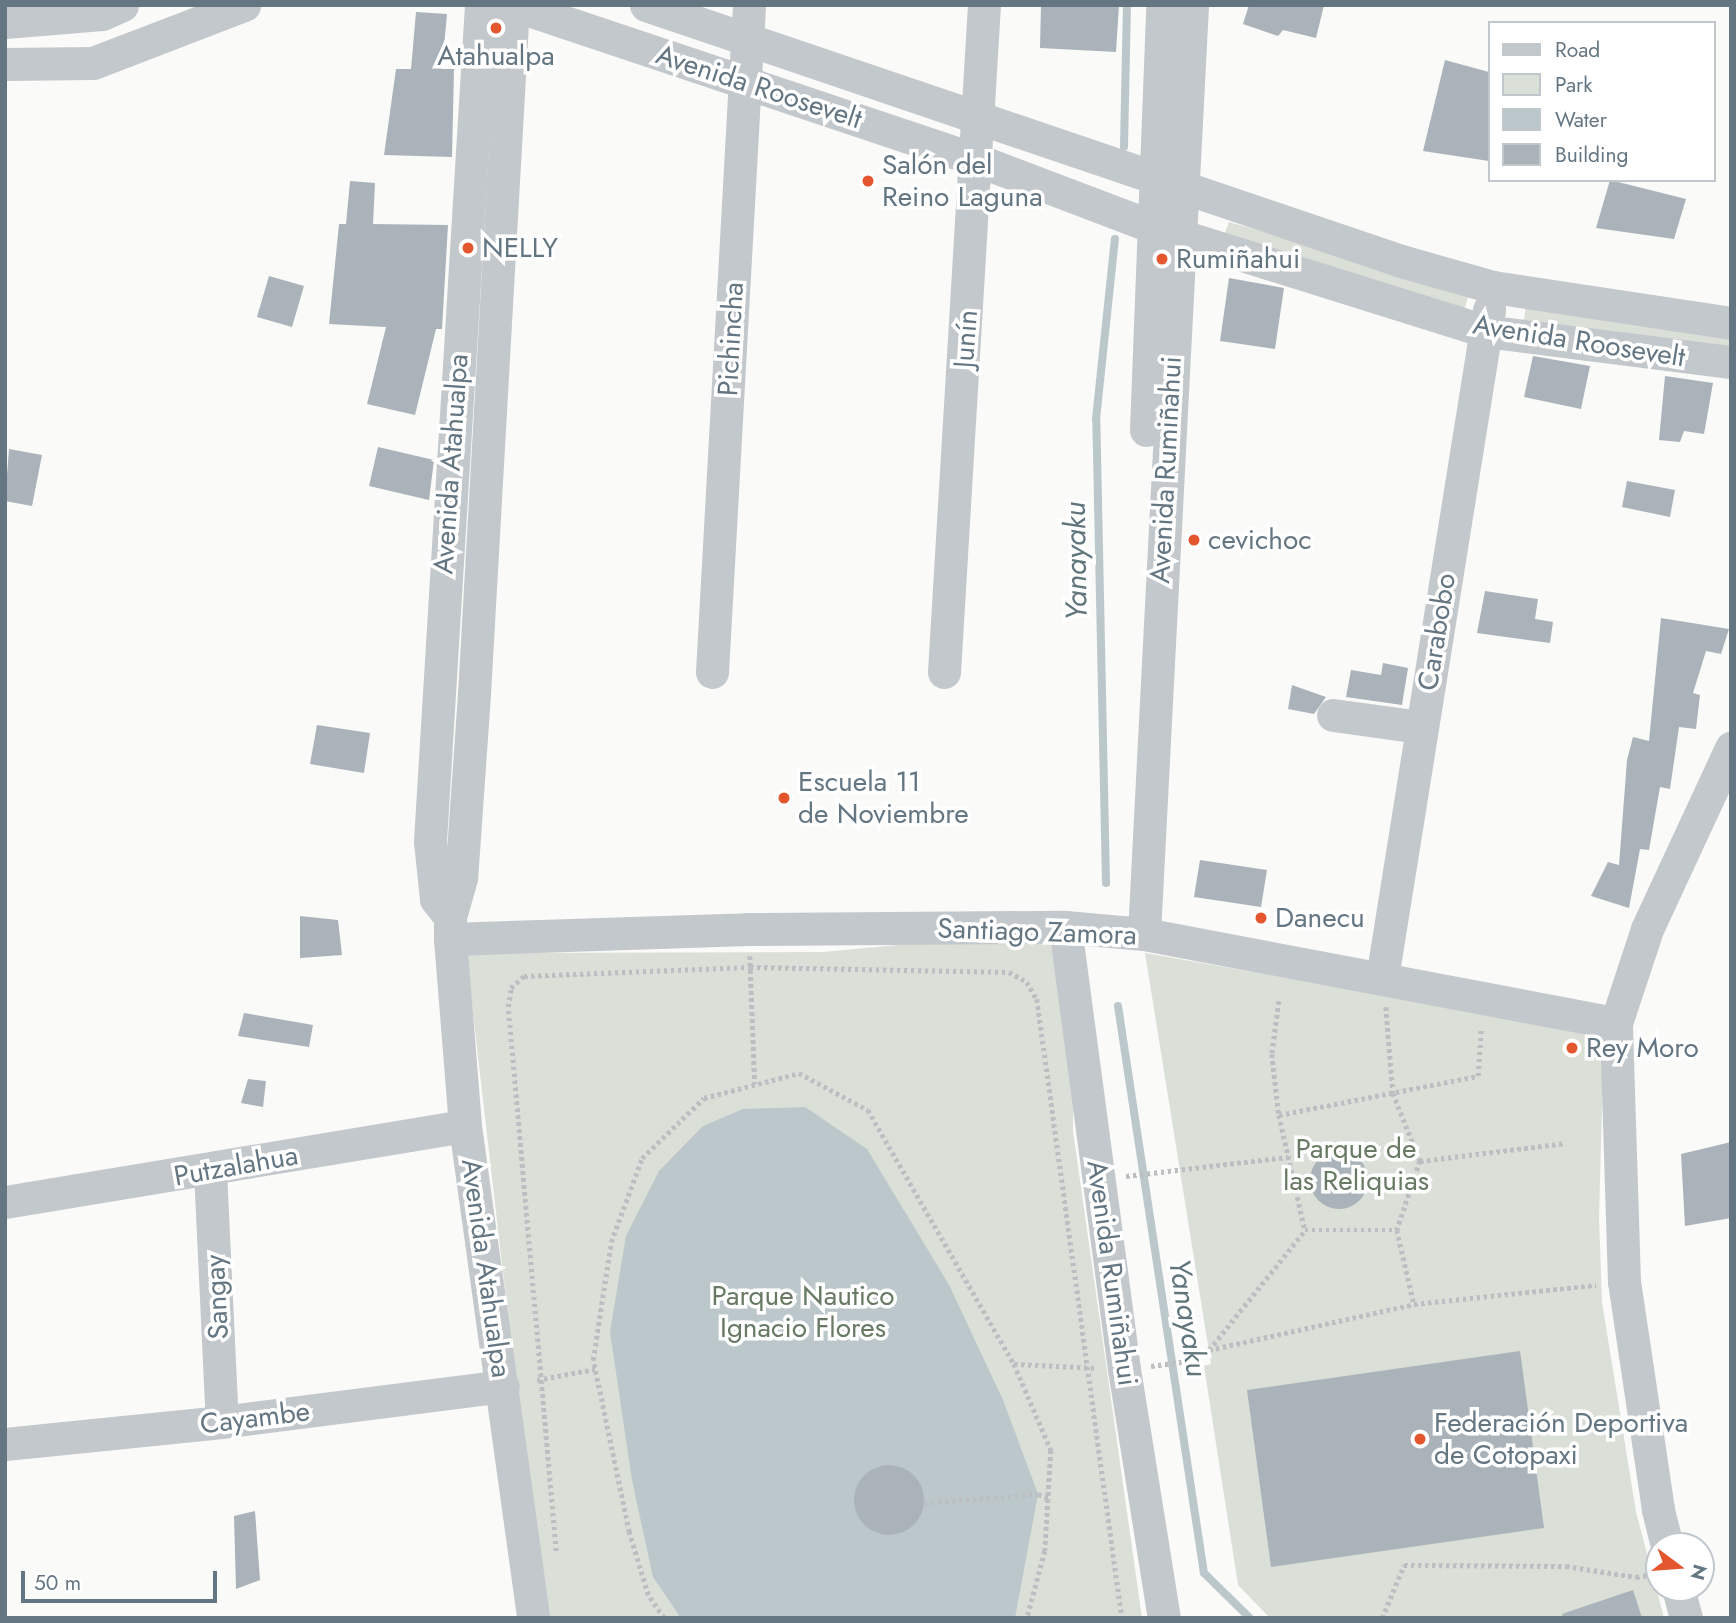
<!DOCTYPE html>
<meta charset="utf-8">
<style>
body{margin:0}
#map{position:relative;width:1736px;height:1623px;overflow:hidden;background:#fafaf8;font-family:Jost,sans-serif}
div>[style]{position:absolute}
.green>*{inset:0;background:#dadfd7}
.water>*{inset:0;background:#bbc7cb}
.stream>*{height:8px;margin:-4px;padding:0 4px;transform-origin:4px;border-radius:4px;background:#bbc7cb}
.building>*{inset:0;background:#aab3b9}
.round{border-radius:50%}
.path>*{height:4.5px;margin-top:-2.25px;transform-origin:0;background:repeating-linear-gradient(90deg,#bbbfc2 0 3.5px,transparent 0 7px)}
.minor>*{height:33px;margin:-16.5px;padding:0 16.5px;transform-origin:16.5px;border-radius:16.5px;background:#c3c8cc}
.dots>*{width:19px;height:19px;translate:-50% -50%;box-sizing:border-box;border:4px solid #fff;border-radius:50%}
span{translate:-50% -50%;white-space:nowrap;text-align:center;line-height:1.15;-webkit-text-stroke:7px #fff;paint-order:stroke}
.poi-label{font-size:28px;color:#657683}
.left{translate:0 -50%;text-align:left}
.street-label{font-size:28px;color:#657683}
.park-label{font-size:28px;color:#687a64}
.water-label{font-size:30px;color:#60757c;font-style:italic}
.frame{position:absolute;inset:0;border:7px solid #657683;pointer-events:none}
.legend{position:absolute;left:1488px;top:21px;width:228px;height:161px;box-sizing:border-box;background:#fff;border:2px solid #c1c8cd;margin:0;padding:9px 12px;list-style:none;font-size:21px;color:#657683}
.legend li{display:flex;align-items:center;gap:14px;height:35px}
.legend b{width:35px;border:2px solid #c1c8cd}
.north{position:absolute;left:1645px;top:1532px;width:70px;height:70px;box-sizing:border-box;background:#fff;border:2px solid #c1c8cd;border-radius:50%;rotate:106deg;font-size:19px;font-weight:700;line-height:28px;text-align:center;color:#657683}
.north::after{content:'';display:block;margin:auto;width:24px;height:32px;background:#e4572e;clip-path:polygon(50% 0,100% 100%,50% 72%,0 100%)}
.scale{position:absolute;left:21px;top:1571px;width:196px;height:32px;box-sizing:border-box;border:4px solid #657683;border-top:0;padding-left:9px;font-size:21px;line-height:24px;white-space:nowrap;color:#657683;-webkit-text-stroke:5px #fff;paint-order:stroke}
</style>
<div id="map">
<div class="green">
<div style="clip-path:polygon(1229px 222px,1470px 290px,1463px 314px,1223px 239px)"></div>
<div style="clip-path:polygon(1526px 305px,1731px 339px,1731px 355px,1524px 320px)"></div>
<div style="clip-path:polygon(1074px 928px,1073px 1131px,1142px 1618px,543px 1618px,466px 953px,824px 952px)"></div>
<div style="clip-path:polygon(1145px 953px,1604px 1033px,1599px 1217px,1602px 1302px,1636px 1512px,1664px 1618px,1270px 1618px,1238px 1585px,1204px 1366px,1211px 1364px)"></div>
</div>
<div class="water">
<div style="clip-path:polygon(805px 1107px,867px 1149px,949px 1285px,1003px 1400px,1038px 1494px,1015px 1618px,681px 1618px,653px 1577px,632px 1480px,610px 1332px,626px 1236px,659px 1171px,703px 1126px,743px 1109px)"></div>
</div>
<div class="stream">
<div style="left:1124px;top:147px;width:142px;rotate:-88.8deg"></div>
<div style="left:1106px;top:883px;width:464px;rotate:-91.2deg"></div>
<div style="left:1096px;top:419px;width:181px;rotate:-84deg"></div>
<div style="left:1118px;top:1006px;width:573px;rotate:81.38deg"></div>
<div style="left:1204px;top:1573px;width:64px;rotate:44.4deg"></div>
</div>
<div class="building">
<div style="clip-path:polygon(1041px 5px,1119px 5px,1116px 52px,1040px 48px)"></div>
<div style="clip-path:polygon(1249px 5px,1324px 5px,1316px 38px,1283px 30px,1278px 36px,1243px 24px)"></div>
<div style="clip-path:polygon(416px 12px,447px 14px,442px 69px,454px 69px,452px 157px,384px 155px,396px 69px,411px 69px)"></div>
<div style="clip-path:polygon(1445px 60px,1489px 72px,1489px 161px,1423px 151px)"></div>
<div style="clip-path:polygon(1610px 180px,1686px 199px,1674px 239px,1596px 228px)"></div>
<div style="clip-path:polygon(350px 181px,375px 183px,373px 224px,448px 225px,442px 329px,436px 329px,415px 415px,367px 404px,386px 327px,329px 324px,339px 224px,346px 224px)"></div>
<div style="clip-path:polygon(269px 276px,304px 286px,292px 327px,257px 317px)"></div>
<div style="clip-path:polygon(1229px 278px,1284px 288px,1275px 349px,1220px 341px)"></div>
<div style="clip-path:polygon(1533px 356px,1590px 366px,1581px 409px,1524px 397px)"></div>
<div style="clip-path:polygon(1665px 376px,1713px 383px,1704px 434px,1684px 431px,1680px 442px,1659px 440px)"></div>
<div style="clip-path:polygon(378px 447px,434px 460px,429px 500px,369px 486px)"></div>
<div style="clip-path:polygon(9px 449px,42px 455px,32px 506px,5px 501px)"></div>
<div style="clip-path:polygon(1627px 481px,1675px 490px,1670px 517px,1622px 507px)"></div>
<div style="clip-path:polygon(1485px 591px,1538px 599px,1535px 619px,1553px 622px,1550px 643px,1477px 633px)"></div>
<div style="clip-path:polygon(1661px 618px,1729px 629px,1721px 654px,1706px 651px,1693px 693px,1700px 695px,1696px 729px,1679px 727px,1670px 789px,1660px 787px,1649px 850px,1640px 849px,1629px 908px,1591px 896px,1608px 862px,1619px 865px,1627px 760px,1633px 737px,1649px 741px)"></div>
<div style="clip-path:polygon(1383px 663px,1408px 668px,1402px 705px,1346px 697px,1351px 670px,1381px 675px)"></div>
<div style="clip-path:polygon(1292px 685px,1326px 697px,1314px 714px,1288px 709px)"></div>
<div style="clip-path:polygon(317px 725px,370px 733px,364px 773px,310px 764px)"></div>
<div style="clip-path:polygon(1200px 860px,1267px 870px,1261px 907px,1194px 897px)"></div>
<div style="clip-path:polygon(300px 916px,338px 920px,342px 955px,300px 958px)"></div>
<div style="clip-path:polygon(244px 1013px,313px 1025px,309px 1047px,238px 1036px)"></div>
<div style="clip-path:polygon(248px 1079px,266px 1081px,263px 1107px,241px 1103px)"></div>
<div style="clip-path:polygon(1731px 1142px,1731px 1218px,1685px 1226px,1681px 1154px)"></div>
<div class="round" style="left:1310px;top:1151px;width:58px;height:58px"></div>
<div style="clip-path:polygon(1520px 1351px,1544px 1528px,1271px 1567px,1247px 1390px)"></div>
<div class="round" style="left:854px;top:1465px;width:70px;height:70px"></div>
<div style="clip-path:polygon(255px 1511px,260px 1580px,236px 1589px,234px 1516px)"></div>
<div style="clip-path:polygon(1633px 1590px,1642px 1618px,1563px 1618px,1562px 1614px)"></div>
</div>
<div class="path">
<div style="left:750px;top:956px;width:128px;rotate:87.8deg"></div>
<div style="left:1279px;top:1001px;width:53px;rotate:97.5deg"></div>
<div style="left:1272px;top:1054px;width:61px;rotate:83.5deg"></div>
<div style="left:1279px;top:1115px;width:118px;rotate:77.3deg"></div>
<div style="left:1305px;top:1230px;width:92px"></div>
<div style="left:1386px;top:1007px;width:86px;rotate:85.3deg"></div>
<div style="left:1393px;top:1093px;width:73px;rotate:68.3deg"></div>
<div style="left:1420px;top:1161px;width:147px;rotate:-7deg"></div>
<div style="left:1279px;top:1115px;width:203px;rotate:-11.1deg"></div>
<div style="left:1478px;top:1076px;width:48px;rotate:-86.4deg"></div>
<div style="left:1420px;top:1161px;width:73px;rotate:108.4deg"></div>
<div style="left:1397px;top:1230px;width:76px;rotate:77.1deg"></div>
<div style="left:1414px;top:1304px;width:183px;rotate:-6deg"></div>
<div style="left:1126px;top:1176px;width:163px;rotate:-6.7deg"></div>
<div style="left:1209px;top:1350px;width:210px;rotate:-12.6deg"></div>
<div style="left:1209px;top:1350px;width:154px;rotate:-51.3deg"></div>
<div style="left:1014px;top:1364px;width:83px;rotate:2.8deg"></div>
<div style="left:1151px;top:1366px;width:45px;rotate:-7.6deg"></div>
<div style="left:537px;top:1380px;width:59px;rotate:-10.7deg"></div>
<div style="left:924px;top:1503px;width:114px;rotate:-4.5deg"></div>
<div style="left:1038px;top:1494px;width:14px;rotate:21deg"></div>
<div style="left:556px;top:1551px;width:546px;rotate:-95.04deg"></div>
<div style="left:508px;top:1007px;width:19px;rotate:-81deg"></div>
<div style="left:511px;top:988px;width:18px;rotate:-43deg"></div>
<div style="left:524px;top:976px;width:226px;rotate:-2.3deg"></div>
<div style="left:750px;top:967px;width:259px;rotate:1.1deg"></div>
<div style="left:1009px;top:972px;width:21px;rotate:29deg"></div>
<div style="left:1027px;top:982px;width:20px;rotate:60deg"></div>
<div style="left:1037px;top:999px;width:625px;rotate:82.18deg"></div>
<div style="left:664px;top:1618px;width:28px;rotate:-125deg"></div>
<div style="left:648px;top:1595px;width:66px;rotate:-106.8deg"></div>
<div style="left:629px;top:1532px;width:176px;rotate:-101.8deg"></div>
<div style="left:593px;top:1360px;width:119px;rotate:-81.3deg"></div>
<div style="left:611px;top:1242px;width:90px;rotate:-69.7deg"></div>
<div style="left:642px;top:1158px;width:86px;rotate:-44.1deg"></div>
<div style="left:704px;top:1098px;width:98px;rotate:-14.7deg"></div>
<div style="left:799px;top:1073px;width:78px;rotate:28.2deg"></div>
<div style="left:868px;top:1110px;width:293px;rotate:60.1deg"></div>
<div style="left:1014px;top:1364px;width:94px;rotate:66.7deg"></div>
<div style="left:1051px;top:1450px;width:101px;rotate:93.4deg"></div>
<div style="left:1045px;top:1551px;width:69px;rotate:105deg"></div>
<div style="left:1382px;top:1618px;width:57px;rotate:-67.5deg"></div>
<div style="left:1404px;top:1565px;width:162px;rotate:0.4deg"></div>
<div style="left:1566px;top:1566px;width:71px;rotate:8.9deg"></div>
<div style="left:1636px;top:1577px;width:19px;rotate:-9deg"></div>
</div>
<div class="minor">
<div style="left:513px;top:5px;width:690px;rotate:93.24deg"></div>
<div style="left:474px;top:694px;width:184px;rotate:94deg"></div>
<div style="left:461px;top:878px;width:41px;rotate:105.8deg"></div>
<div style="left:450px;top:917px;width:22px;rotate:90deg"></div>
<div style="left:450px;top:939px;width:188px;rotate:85.4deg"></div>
<div style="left:465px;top:1126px;width:497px;rotate:82.1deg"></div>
<div style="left:514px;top:5px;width:488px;rotate:18.5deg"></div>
<div style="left:977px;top:160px;width:188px;rotate:20.8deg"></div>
<div style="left:1153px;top:227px;width:348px;rotate:17.4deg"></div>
<div style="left:1485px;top:331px;width:248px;rotate:7.2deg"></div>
<div style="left:646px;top:5px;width:797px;rotate:18.73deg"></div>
<div style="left:1401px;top:261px;width:96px;rotate:15.8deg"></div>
<div style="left:1493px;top:287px;width:241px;rotate:8.6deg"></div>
<div style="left:5px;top:22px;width:97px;rotate:-4.7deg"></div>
<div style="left:102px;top:14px;width:22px;rotate:-24deg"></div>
<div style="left:5px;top:64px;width:88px;rotate:-0.7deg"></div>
<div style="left:93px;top:63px;width:162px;rotate:-21deg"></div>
<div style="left:1146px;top:430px;width:425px;rotate:-87.8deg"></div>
<div style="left:712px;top:672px;width:668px;rotate:-86.82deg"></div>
<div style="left:944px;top:672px;width:668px;rotate:-86.57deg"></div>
<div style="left:1333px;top:715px;width:89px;rotate:7.8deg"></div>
<div style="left:450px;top:917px;width:23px;rotate:-128deg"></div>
<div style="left:436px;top:899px;width:58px;rotate:-95.9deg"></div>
<div style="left:430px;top:841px;width:838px;rotate:-86.51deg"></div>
<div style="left:1065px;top:927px;width:446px;rotate:82.4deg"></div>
<div style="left:1124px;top:1369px;width:252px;rotate:80.9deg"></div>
<div style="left:1144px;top:934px;width:930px;rotate:-87.04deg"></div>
<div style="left:450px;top:939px;width:298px;rotate:-1.9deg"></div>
<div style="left:748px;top:929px;width:317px;rotate:-0.4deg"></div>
<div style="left:1065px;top:927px;width:79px;rotate:5.1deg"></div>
<div style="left:1144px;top:934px;width:480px;rotate:10.7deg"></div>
<div style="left:1382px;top:978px;width:677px;rotate:-80.9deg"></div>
<div style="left:210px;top:1171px;width:251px;rotate:87.3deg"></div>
<div style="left:5px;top:1202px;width:466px;rotate:-9.4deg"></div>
<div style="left:5px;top:1444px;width:218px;rotate:-5.8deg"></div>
<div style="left:222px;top:1422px;width:283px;rotate:-7.3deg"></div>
<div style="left:1667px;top:1546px;width:38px;rotate:-104deg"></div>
<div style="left:1658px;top:1509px;width:230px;rotate:-98.5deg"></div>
<div style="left:1624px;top:1282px;width:259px;rotate:-91.8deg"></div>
<div style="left:1616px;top:1023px;width:99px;rotate:-71.7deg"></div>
<div style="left:1647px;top:929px;width:200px;rotate:-65.1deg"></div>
<div style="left:1678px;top:1588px;width:31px;rotate:75deg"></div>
</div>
<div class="dots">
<div style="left:496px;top:28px;background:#e4572e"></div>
<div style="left:868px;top:181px;background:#e4572e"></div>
<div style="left:468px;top:248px;background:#e4572e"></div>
<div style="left:1162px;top:259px;background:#e4572e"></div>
<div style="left:1194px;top:540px;background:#e4572e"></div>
<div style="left:784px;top:798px;background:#e4572e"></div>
<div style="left:1261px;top:918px;background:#e4572e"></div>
<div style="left:1572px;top:1048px;background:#e4572e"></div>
<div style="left:1420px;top:1439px;background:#e4572e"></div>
</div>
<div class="poi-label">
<span style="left:496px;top:56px">Atahualpa</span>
<span class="left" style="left:882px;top:181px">Salón del<br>Reino Laguna</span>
<span class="left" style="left:482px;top:248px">NELLY</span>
<span class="left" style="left:1176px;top:259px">Rumiñahui</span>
<span class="left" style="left:1208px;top:540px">cevichoc</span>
<span class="left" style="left:798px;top:798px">Escuela 11<br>de Noviembre</span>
<span class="left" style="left:1275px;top:918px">Danecu</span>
<span class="left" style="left:1586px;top:1048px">Rey Moro</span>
<span class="left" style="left:1434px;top:1439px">Federación Deportiva<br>de Cotopaxi</span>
</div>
<div class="street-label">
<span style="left:759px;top:87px;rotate:18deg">Avenida Roosevelt</span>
<span style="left:731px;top:339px;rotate:-87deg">Pichincha</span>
<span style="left:966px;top:339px;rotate:-86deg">Junín</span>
<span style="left:1579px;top:341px;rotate:9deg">Avenida Roosevelt</span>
<span style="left:451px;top:464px;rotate:-86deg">Avenida Atahualpa</span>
<span style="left:1166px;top:470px;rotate:-87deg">Avenida Rumiñahui</span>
<span style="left:1437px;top:632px;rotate:-81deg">Carabobo</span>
<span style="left:1037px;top:932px;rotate:2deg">Santiago Zamora</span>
<span style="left:236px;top:1166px;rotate:-10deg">Putzalahua</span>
<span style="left:486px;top:1268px;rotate:82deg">Avenida Atahualpa</span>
<span style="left:1112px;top:1273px;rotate:82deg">Avenida Rumiñahui</span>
<span style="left:217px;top:1297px;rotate:-93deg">Sangay</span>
<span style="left:255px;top:1418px;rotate:-7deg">Cayambe</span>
</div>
<div class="park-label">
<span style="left:1356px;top:1165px">Parque de<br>las Reliquias</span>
<span style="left:803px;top:1312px">Parque Nautico<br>Ignacio Flores</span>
</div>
<div class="water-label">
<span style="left:1076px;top:561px;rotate:-91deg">Yanayaku</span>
<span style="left:1188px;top:1318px;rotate:81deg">Yanayaku</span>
</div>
<div class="frame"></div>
<ul class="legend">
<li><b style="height:9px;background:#c3c8cc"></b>Road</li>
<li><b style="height:19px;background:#dadfd7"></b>Park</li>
<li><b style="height:19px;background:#bbc7cb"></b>Water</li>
<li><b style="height:19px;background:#aab3b9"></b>Building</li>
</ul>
<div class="north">N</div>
<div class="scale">50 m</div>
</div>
